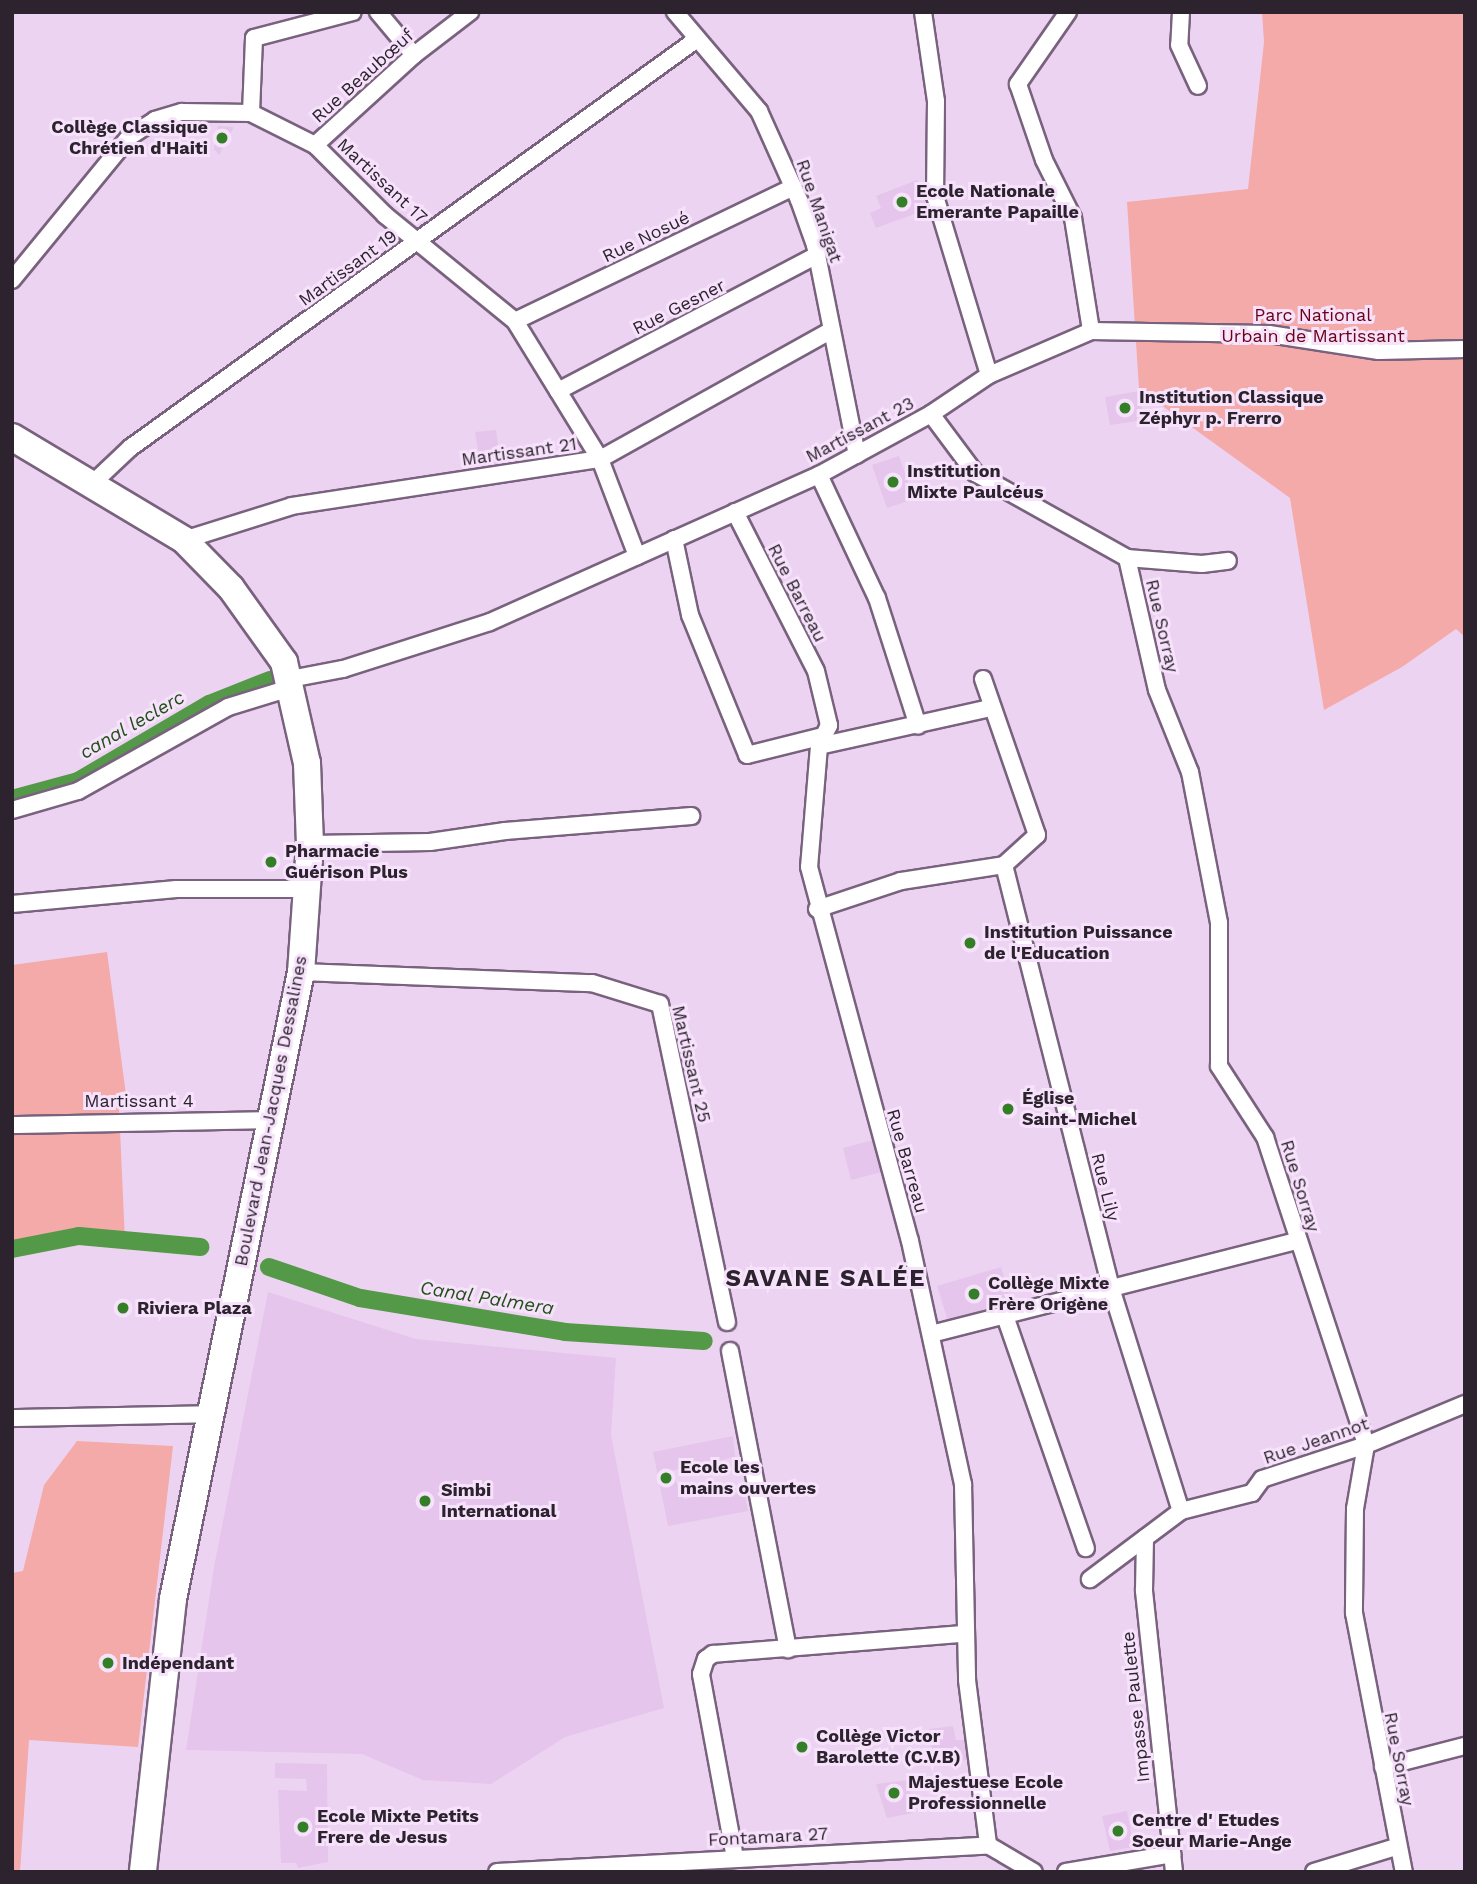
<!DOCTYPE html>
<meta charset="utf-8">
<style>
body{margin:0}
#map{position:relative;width:1477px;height:1884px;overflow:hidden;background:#edd3f2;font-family:"Work Sans",sans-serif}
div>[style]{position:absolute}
.built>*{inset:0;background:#e5c5eb}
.green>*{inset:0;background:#f4aaa8}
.canal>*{height:18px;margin:-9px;padding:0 9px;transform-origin:9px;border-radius:9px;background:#539947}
.roads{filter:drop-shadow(2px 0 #79627e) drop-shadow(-2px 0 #79627e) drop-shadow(0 2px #79627e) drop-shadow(0 -2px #79627e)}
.street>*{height:16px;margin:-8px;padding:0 8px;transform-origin:8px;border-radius:8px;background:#fff}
.primary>*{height:26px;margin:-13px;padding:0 13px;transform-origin:13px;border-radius:13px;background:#fff}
.dots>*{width:19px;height:19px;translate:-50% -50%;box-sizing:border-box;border:4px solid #f7e2fb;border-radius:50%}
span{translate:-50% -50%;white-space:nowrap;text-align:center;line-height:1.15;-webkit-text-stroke:6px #f7e2fb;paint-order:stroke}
.street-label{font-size:18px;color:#2d232f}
.poi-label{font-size:18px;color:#2d232f;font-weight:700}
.right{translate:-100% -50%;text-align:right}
.left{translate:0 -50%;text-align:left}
.park-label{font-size:18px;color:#6a0115}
.water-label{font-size:19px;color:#1f4f17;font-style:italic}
.district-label{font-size:24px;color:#2d232f;font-weight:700;letter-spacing:2px}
.frame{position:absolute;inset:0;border:14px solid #2d232f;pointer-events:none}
</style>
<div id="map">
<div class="built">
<div style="clip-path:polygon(218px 126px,234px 127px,219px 155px,214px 149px)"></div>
<div style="clip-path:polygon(917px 180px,928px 209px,876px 228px,870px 213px,881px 208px,876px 196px)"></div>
<div style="clip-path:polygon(1139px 391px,1144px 420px,1110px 425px,1105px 397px)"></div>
<div style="clip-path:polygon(496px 430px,501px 465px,481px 467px,475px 432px)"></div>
<div style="clip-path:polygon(899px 456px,914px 499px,887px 508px,872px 465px)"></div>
<div style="clip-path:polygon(877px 1139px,886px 1171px,851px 1180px,843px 1148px)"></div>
<div style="clip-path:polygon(1001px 1267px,1011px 1301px,948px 1321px,937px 1286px)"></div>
<div style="clip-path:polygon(268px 1292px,416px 1339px,616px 1358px,611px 1435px,664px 1708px,565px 1737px,491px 1784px,423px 1780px,362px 1754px,186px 1750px,214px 1567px)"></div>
<div style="clip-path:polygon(733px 1436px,735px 1457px,671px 1471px,684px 1499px,743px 1486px,748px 1511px,668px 1526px,653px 1452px)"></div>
<div style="clip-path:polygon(953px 1726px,956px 1740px,969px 1740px,973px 1759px,934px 1765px,929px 1729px)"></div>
<div style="clip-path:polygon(275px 1763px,327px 1764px,328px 1862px,298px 1868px,296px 1863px,281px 1863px,278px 1790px,307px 1791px,306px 1779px,275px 1778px)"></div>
<div style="clip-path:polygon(909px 1780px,913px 1813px,887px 1818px,876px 1784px)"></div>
<div style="clip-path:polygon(1127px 1811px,1134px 1847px,1110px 1851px,1102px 1816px)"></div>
</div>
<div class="green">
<div style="clip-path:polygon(1262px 12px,1465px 12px,1465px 637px,1456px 629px,1402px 667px,1324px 710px,1290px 498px,1139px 389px,1127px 202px,1248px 189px,1264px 42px)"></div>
<div style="clip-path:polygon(107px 952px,127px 1102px,119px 1107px,125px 1241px,89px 1239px,12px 1256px,12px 965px)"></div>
<div style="clip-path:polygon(77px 1441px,173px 1446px,138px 1747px,29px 1740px,20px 1872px,12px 1872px,12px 1573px,23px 1571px,44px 1485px)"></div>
</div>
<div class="canal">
<div style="left:12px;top:799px;width:68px;rotate:-15.3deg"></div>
<div style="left:78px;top:781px;width:152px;rotate:-30.4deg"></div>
<div style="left:209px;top:704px;width:66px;rotate:-21.5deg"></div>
<div style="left:12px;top:1249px;width:68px;rotate:-11deg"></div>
<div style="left:79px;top:1236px;width:122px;rotate:5.2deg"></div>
<div style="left:269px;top:1267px;width:96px;rotate:18.8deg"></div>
<div style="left:360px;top:1298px;width:208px;rotate:9.4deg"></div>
<div style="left:565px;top:1332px;width:139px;rotate:3.7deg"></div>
</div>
<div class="roads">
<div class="street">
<div style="left:378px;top:12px;width:56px;rotate:50.1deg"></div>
<div style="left:675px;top:12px;width:130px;rotate:49.7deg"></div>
<div style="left:759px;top:111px;width:98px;rotate:65.8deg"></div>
<div style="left:799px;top:200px;width:48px;rotate:70.4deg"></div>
<div style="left:815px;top:245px;width:214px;rotate:78.7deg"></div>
<div style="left:923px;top:12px;width:90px;rotate:81.7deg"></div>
<div style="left:936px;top:101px;width:95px;rotate:90.6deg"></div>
<div style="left:935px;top:196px;width:187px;rotate:73.2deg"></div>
<div style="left:1068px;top:12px;width:88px;rotate:124.8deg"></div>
<div style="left:1018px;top:84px;width:80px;rotate:71.1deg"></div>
<div style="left:1044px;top:160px;width:65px;rotate:63.4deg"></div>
<div style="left:1073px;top:218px;width:114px;rotate:80.9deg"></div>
<div style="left:1181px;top:12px;width:33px;rotate:93deg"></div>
<div style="left:1179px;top:45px;width:45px;rotate:65.1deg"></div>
<div style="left:251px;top:113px;width:75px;rotate:-87.7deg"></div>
<div style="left:254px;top:38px;width:102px;rotate:-14.7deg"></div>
<div style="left:315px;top:145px;width:134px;rotate:-42.3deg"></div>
<div style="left:414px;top:55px;width:71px;rotate:-37.5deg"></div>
<div style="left:12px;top:280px;width:185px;rotate:-50.7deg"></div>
<div style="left:129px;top:137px;width:31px;rotate:-33deg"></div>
<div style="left:155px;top:120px;width:28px;rotate:-17deg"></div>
<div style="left:182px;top:112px;width:69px;rotate:0.8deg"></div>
<div style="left:251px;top:113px;width:72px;rotate:26.6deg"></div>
<div style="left:315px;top:145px;width:99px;rotate:45deg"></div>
<div style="left:385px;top:215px;width:168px;rotate:39.2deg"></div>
<div style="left:515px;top:321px;width:162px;rotate:58.4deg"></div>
<div style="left:600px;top:459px;width:104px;rotate:69.1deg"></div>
<div style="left:515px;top:321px;width:309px;rotate:-25.7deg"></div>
<div style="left:558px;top:391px;width:293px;rotate:-27.7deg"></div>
<div style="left:931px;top:414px;width:74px;rotate:53.3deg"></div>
<div style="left:975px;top:473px;width:174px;rotate:29.2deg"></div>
<div style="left:1127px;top:558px;width:135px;rotate:77.2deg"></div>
<div style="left:1157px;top:690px;width:88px;rotate:68.1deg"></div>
<div style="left:1190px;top:772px;width:154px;rotate:79.1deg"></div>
<div style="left:1219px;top:923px;width:143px;rotate:90deg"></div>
<div style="left:1219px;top:1066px;width:85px;rotate:57.1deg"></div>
<div style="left:1265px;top:1137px;width:324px;rotate:71.8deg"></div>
<div style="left:1366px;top:1445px;width:65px;rotate:99.8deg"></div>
<div style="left:1355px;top:1509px;width:104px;rotate:90.6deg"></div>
<div style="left:1354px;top:1613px;width:264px;rotate:79.1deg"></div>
<div style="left:819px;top:475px;width:136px;rotate:64.8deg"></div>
<div style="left:877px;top:598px;width:134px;rotate:72.2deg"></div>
<div style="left:93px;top:483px;width:51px;rotate:-43.4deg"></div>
<div style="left:130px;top:448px;width:699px;rotate:-35.8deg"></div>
<div style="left:735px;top:512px;width:178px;rotate:63deg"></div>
<div style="left:816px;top:671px;width:56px;rotate:76.5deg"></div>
<div style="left:829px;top:725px;width:23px;rotate:115deg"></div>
<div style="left:819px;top:746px;width:121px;rotate:94.7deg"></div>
<div style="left:809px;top:867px;width:387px;rotate:74.9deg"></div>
<div style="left:910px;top:1241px;width:249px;rotate:77.7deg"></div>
<div style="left:963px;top:1484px;width:196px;rotate:88.8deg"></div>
<div style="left:967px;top:1680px;width:166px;rotate:82.7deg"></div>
<div style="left:674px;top:539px;width:78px;rotate:78.1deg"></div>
<div style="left:690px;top:615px;width:151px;rotate:67.8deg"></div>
<div style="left:747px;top:755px;width:78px;rotate:-14deg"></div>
<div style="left:184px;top:540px;width:113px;rotate:-17.5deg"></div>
<div style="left:292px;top:506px;width:312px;rotate:-8.7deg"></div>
<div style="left:600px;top:459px;width:265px;rotate:-29.1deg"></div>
<div style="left:1127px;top:558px;width:75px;rotate:4.6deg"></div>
<div style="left:1202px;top:564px;width:26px;rotate:-7deg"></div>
<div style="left:290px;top:679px;width:54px;rotate:-10.7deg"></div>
<div style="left:343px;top:669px;width:154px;rotate:-17.7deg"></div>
<div style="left:490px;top:622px;width:360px;rotate:-24.1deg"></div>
<div style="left:819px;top:475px;width:128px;rotate:-28.6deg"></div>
<div style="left:931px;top:414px;width:70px;rotate:-33.9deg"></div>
<div style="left:989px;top:375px;width:111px;rotate:-23.3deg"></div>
<div style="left:1091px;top:331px;width:178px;rotate:1deg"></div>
<div style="left:1269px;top:334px;width:111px;rotate:8.8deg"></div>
<div style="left:1379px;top:351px;width:86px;rotate:-1.3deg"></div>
<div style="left:983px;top:679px;width:165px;rotate:70.9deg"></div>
<div style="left:1037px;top:835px;width:45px;rotate:137.7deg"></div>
<div style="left:819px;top:746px;width:176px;rotate:-12.5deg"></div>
<div style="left:12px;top:810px;width:69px;rotate:-16.1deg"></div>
<div style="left:78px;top:791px;width:172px;rotate:-29.2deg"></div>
<div style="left:228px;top:707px;width:68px;rotate:-17.1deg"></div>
<div style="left:310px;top:844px;width:120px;rotate:-1deg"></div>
<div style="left:430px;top:842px;width:76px;rotate:-8.3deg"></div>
<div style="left:505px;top:831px;width:187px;rotate:-4.6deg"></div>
<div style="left:12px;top:904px;width:165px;rotate:-5.2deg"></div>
<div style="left:176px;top:889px;width:132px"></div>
<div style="left:817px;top:909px;width:89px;rotate:-18.4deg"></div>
<div style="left:901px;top:881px;width:104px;rotate:-8.8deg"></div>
<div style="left:1004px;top:865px;width:436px;rotate:75.8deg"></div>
<div style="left:1111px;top:1288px;width:234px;rotate:72.6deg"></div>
<div style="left:1181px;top:1511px;width:114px;rotate:143.2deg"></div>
<div style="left:301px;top:972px;width:291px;rotate:2.2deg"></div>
<div style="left:592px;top:983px;width:71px;rotate:17.2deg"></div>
<div style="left:660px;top:1004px;width:325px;rotate:78.1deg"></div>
<div style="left:12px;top:1125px;width:255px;rotate:-1.1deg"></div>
<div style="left:1005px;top:1316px;width:246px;rotate:70.8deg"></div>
<div style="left:931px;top:1334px;width:377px;rotate:-14.3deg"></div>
<div style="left:730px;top:1351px;width:304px;rotate:79deg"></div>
<div style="left:12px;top:1418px;width:200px;rotate:-1.1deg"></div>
<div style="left:1181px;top:1511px;width:73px;rotate:-14.2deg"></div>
<div style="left:1252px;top:1493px;width:17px;rotate:-54deg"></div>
<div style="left:1262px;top:1479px;width:109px;rotate:-18.1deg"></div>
<div style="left:1366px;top:1445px;width:107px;rotate:-22.5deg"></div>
<div style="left:1145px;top:1538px;width:53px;rotate:91.1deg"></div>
<div style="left:1144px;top:1591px;width:283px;rotate:83.9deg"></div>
<div style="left:1383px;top:1767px;width:85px;rotate:-14.4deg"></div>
<div style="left:735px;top:1858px;width:187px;rotate:-100.5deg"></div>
<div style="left:701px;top:1674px;width:16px;rotate:-72deg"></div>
<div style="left:706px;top:1659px;width:9px;rotate:-36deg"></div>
<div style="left:713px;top:1654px;width:252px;rotate:-4.6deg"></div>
<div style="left:497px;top:1872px;width:492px;rotate:-3.1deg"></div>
<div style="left:988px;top:1845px;width:53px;rotate:30.4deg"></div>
<div style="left:1066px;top:1872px;width:108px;rotate:-9.6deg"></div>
<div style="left:1314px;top:1872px;width:86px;rotate:-17deg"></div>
</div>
<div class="primary">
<div style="left:12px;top:437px;width:200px;rotate:30.9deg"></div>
<div style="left:184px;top:540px;width:67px;rotate:45.6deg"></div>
<div style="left:231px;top:588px;width:91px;rotate:54.4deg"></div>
<div style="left:284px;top:662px;width:104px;rotate:77.2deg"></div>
<div style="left:307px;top:763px;width:81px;rotate:87.9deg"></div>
<div style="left:310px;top:844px;width:128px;rotate:94deg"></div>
<div style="left:301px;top:972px;width:640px;rotate:101.54deg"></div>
<div style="left:173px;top:1599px;width:275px;rotate:96.3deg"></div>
</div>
</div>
<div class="dots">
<div style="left:222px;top:138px;background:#337e26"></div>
<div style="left:902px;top:202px;background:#337e26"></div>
<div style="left:1125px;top:408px;background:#337e26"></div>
<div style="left:893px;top:482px;background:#337e26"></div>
<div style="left:271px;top:862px;background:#337e26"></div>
<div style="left:970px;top:943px;background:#337e26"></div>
<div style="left:1008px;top:1109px;background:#337e26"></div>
<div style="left:974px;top:1294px;background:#337e26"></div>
<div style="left:123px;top:1308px;background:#337e26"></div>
<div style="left:666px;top:1478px;background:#337e26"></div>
<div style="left:425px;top:1501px;background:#337e26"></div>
<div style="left:108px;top:1663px;background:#337e26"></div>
<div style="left:802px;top:1747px;background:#337e26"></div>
<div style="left:894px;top:1793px;background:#337e26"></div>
<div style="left:303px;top:1827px;background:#337e26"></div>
<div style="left:1118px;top:1831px;background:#337e26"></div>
</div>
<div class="street-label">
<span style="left:363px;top:76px;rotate:-42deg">Rue Beaubœuf</span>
<span style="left:382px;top:181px;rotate:43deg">Martissant 17</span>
<span style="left:819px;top:211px;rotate:71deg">Rue Manigat</span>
<span style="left:646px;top:237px;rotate:-26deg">Rue Nosué</span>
<span style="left:348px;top:268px;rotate:-36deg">Martissant 19</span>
<span style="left:679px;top:307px;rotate:-27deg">Rue Gesner</span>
<span style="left:860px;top:430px;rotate:-28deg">Martissant 23</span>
<span style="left:519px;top:452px;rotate:-8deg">Martissant 21</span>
<span style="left:797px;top:593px;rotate:63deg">Rue Barreau</span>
<span style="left:1162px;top:626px;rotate:77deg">Rue Sorray</span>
<span style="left:691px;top:1064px;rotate:77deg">Martissant 25</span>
<span style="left:139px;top:1101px">Martissant 4</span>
<span style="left:271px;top:1111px;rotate:-79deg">Boulevard Jean-Jacques Dessalines</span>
<span style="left:907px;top:1161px;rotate:74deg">Rue Barreau</span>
<span style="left:1300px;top:1186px;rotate:73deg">Rue Sorray</span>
<span style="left:1105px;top:1187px;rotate:76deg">Rue Lily</span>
<span style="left:1316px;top:1441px;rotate:-19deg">Rue Jeannot</span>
<span style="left:1136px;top:1707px;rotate:-96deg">Impasse Paulette</span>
<span style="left:1399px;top:1759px;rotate:79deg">Rue Sorray</span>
<span style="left:768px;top:1837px;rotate:-3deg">Fontamara 27</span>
</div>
<div class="poi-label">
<span class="right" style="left:208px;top:138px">Collège Classique<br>Chrétien d'Haiti</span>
<span class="left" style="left:916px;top:202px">Ecole Nationale<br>Emerante Papaille</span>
<span class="left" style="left:1139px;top:408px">Institution Classique<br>Zéphyr p. Frerro</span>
<span class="left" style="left:907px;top:482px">Institution<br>Mixte Paulcéus</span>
<span class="left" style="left:285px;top:862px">Pharmacie<br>Guérison Plus</span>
<span class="left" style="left:984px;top:943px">Institution Puissance<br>de l'Education</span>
<span class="left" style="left:1022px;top:1109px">Église<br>Saint-Michel</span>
<span class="left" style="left:988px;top:1294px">Collège Mixte<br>Frère Origène</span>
<span class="left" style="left:137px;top:1308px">Riviera Plaza</span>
<span class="left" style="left:680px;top:1478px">Ecole les<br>mains ouvertes</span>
<span class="left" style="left:441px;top:1501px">Simbi<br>International</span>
<span class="left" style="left:122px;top:1663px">Indépendant</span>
<span class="left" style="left:816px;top:1747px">Collège Victor<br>Barolette (C.V.B)</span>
<span class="left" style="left:908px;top:1793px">Majestuese Ecole<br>Professionnelle</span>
<span class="left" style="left:317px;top:1827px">Ecole Mixte Petits<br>Frere de Jesus</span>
<span class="left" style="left:1132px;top:1831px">Centre d' Etudes<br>Soeur Marie-Ange</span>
</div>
<div class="park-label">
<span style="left:1313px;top:326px">Parc National<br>Urbain de Martissant</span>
</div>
<div class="water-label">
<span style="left:132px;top:725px;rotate:-30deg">canal leclerc</span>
<span style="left:487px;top:1298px;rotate:9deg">Canal Palmera</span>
</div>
<div class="district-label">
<span style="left:826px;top:1279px">SAVANE SALÉE</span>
</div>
<div class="frame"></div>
</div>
